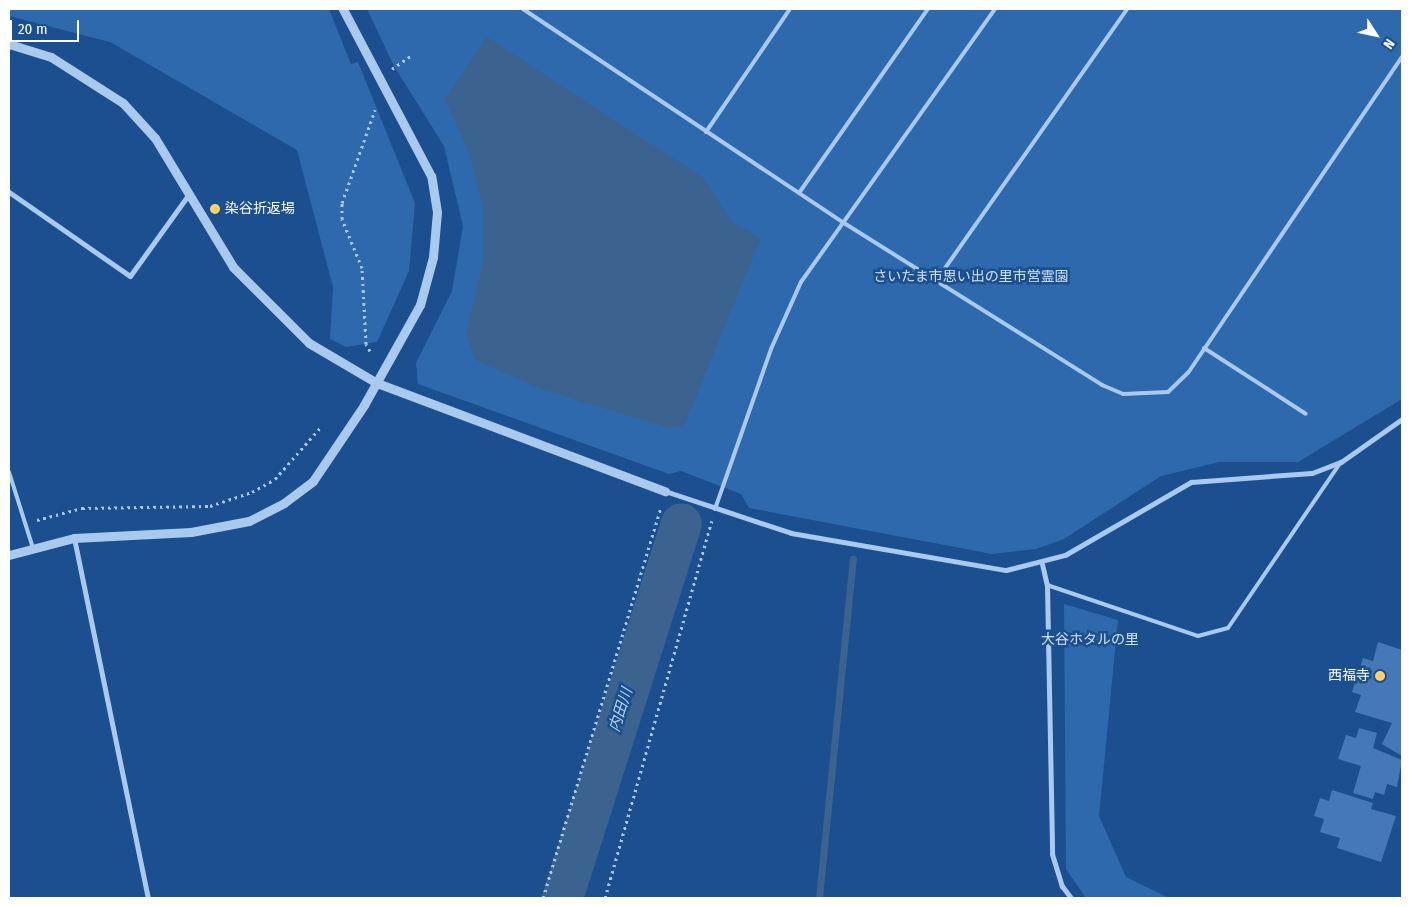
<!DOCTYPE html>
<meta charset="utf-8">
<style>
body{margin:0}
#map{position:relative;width:1411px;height:907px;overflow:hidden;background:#1b4f8f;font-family:"Fira Sans Condensed","Noto Sans JP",sans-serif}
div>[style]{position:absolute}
.green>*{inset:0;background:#2e69ad}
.water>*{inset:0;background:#3c6290}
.stream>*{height:7px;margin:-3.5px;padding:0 3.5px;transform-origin:3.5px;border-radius:3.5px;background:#3c6290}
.river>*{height:41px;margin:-20.5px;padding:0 20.5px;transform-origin:20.5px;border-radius:20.5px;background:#3c6290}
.building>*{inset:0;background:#4478b7}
.path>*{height:3px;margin-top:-1.5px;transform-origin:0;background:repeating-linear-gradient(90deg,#a9c9ee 0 2.5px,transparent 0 6.5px)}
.service>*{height:4px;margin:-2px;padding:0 2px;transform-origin:2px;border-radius:2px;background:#a9c9ee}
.minor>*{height:5px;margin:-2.5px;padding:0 2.5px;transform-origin:2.5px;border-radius:2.5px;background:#a9c9ee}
.tertiary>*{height:9px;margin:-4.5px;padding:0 4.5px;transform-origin:4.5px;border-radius:4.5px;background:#a9c9ee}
.dots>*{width:14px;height:14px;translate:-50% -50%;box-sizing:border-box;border:2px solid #1b4f8f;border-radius:50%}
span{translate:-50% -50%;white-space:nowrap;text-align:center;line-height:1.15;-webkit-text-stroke:5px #1b4f8f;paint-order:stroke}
.poi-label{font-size:14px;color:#fff}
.left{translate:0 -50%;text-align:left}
.right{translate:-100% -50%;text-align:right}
.park-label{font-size:14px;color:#cfe3fa}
.water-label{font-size:15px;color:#b5d3f5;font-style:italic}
.frame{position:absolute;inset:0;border:10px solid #fff;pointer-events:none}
.north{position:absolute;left:1351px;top:10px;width:50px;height:50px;-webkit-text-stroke:4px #1b4f8f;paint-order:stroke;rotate:125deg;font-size:14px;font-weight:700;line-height:20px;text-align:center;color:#fff}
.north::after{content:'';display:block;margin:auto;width:18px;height:22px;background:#fff;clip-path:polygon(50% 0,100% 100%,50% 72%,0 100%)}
.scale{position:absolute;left:10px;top:20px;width:69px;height:22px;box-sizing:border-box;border:2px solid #fff;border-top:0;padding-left:6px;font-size:15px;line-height:18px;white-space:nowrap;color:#fff;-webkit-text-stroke:4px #1b4f8f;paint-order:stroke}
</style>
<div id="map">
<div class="green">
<div style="clip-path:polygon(9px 9px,329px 9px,351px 64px,358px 62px,415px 203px,409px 271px,377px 342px,346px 347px,330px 339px,333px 287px,297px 150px,110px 42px,9px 16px)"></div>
<div style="clip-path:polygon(367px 9px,1402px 9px,1402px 399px,1298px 462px,1219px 462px,1161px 476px,1064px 539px,1036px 549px,992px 554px,749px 508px,741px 494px,681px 471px,669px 474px,418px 384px,416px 363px,452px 291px,463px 226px,444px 146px,394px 66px)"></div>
<div style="clip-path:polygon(1064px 604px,1118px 620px,1099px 816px,1126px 877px,1169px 898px,1086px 898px,1066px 869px)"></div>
</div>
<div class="water">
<div style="clip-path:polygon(487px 37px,702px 177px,732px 222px,761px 238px,684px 426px,669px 428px,544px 390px,475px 360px,466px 333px,483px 263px,483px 208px,469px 152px,445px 100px)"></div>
</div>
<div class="stream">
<div style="left:819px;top:898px;width:341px;rotate:-84.3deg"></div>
</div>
<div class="river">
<div style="left:562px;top:898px;width:393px;rotate:-72.4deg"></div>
</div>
<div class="building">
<div style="clip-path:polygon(1378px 642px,1402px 650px,1402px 756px,1382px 744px,1392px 723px,1355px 712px,1361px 695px,1352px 692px,1363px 658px,1373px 661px)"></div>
<div style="clip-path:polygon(1359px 728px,1377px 733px,1373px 748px,1402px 760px,1397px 787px,1387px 784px,1384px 795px,1375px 792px,1373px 799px,1353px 793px,1361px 766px,1338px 759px,1346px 735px,1356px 738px)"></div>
<div style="clip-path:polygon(1332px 790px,1373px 803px,1371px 809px,1396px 816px,1381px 862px,1337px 848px,1340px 838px,1320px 832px,1324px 819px,1314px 816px,1320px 798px,1329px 801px)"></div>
</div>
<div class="path">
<div style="left:392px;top:69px;width:24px;rotate:-35deg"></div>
<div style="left:370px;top:351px;width:8px;rotate:-120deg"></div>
<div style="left:366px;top:344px;width:76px;rotate:-93deg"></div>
<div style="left:362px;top:268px;width:53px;rotate:-112.2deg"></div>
<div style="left:342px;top:219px;width:16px;rotate:-90deg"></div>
<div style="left:342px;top:203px;width:99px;rotate:-70.5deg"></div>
<div style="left:37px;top:520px;width:47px;rotate:-14.9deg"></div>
<div style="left:82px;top:508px;width:128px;rotate:-0.9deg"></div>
<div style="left:210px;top:506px;width:44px;rotate:-18.4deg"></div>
<div style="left:252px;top:492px;width:26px;rotate:-29deg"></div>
<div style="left:275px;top:479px;width:68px;rotate:-48.6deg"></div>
<div style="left:543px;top:898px;width:409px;rotate:-73.2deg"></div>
<div style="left:605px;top:898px;width:392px;rotate:-74.2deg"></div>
</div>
<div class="service">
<div style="left:523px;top:9px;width:386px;rotate:33.7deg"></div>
<div style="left:844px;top:223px;width:305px;rotate:32.1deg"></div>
<div style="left:1102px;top:385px;width:23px;rotate:23deg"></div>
<div style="left:1123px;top:394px;width:45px;rotate:-2.5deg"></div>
<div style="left:1168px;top:392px;width:28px;rotate:-44deg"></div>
<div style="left:1188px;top:373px;width:382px;rotate:-55.9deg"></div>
<div style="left:706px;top:132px;width:149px;rotate:-55.7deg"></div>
<div style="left:799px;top:193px;width:225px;rotate:-55deg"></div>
<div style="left:936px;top:281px;width:332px;rotate:-54.9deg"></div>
<div style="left:1204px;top:348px;width:121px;rotate:32.9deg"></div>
<div style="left:9px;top:472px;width:80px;rotate:72.5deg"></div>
<div style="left:715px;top:509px;width:170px;rotate:-70.7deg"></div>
<div style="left:771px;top:349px;width:73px;rotate:-65.9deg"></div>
<div style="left:801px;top:282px;width:335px;rotate:-54.6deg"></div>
<div style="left:1047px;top:585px;width:159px;rotate:18.7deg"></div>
<div style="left:1198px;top:636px;width:31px;rotate:-15deg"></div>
<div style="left:1228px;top:628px;width:201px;rotate:-55.8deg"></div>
</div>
<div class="minor">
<div style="left:9px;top:192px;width:147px;rotate:34.8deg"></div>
<div style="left:130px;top:276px;width:101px;rotate:-54.3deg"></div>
<div style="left:665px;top:491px;width:133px;rotate:18.4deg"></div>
<div style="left:791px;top:533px;width:218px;rotate:9.8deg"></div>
<div style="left:1006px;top:570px;width:61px;rotate:-14.3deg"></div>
<div style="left:1065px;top:555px;width:146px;rotate:-30.1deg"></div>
<div style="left:1191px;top:482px;width:121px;rotate:-4.3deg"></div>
<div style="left:1312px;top:473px;width:31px;rotate:-21deg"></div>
<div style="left:1341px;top:462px;width:75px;rotate:-35.2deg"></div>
<div style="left:74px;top:538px;width:368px;rotate:78.4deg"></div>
<div style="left:1042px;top:564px;width:22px;rotate:77deg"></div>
<div style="left:1047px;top:585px;width:269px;rotate:88.9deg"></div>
<div style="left:1052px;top:854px;width:34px;rotate:73deg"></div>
<div style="left:1062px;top:886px;width:15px;rotate:53deg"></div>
</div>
<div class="tertiary">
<div style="left:9px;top:44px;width:44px;rotate:17.2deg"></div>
<div style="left:51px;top:57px;width:85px;rotate:32.6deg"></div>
<div style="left:123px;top:103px;width:47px;rotate:47.6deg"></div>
<div style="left:155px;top:138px;width:151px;rotate:58.8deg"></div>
<div style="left:233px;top:267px;width:107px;rotate:45deg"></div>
<div style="left:309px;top:343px;width:79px;rotate:30.5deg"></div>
<div style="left:377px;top:383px;width:308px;rotate:20.6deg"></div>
<div style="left:9px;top:555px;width:67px;rotate:-14.7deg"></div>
<div style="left:74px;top:538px;width:117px;rotate:-2.9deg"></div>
<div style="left:191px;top:532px;width:59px;rotate:-10.7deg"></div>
<div style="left:249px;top:521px;width:39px;rotate:-27deg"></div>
<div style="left:284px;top:503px;width:36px;rotate:-37deg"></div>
<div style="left:313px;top:481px;width:92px;rotate:-56.1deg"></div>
<div style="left:364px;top:405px;width:115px;rotate:-60.8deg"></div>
<div style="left:420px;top:305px;width:50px;rotate:-74.8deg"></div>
<div style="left:433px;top:257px;width:45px;rotate:-84.9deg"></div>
<div style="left:437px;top:212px;width:36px;rotate:-99deg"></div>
<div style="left:431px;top:176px;width:189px;rotate:-117.8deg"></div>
</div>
<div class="dots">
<div style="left:215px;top:209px;background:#ffd166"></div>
<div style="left:1380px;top:676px;background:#ffd166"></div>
</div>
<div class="poi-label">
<span class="left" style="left:225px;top:209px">染谷折返場</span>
<span class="right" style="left:1370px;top:676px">西福寺</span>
</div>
<div class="park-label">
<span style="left:971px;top:277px">さいたま市思い出の里市営霊園</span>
<span style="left:1090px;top:640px">大谷ホタルの里</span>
</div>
<div class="water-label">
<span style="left:621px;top:710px;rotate:-72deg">内田川</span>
</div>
<div class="frame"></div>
<div class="north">N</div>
<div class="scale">20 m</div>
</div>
